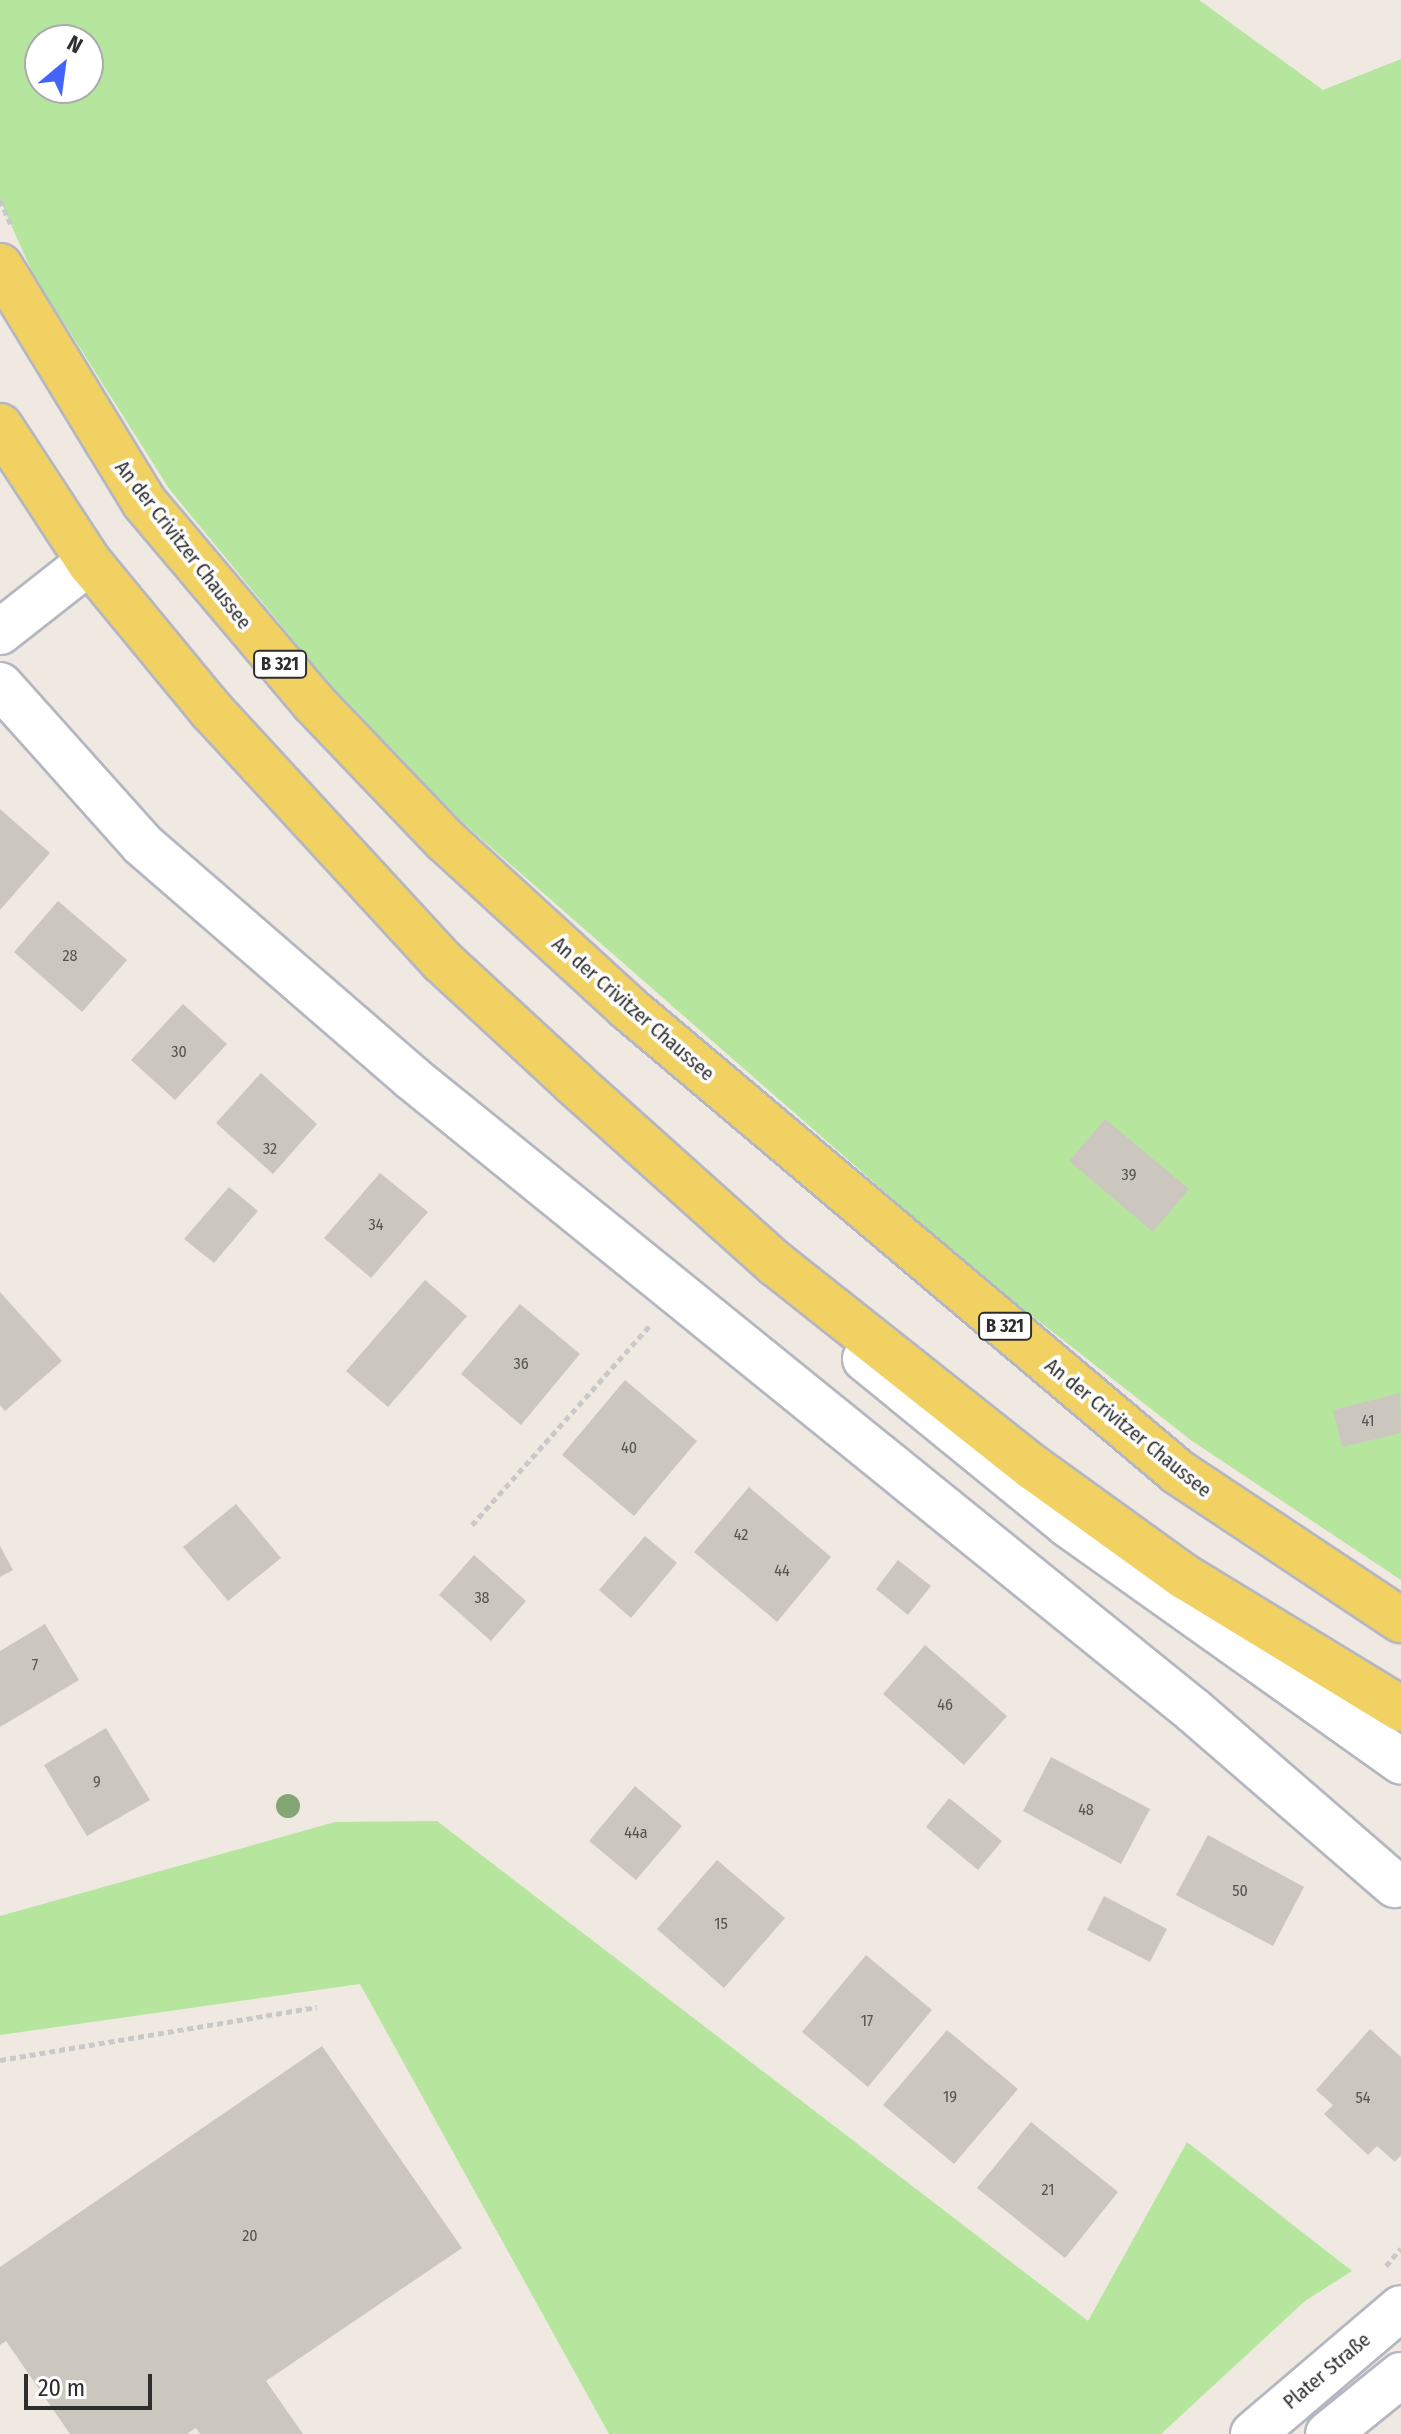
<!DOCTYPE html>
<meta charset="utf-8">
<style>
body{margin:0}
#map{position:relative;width:1401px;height:2434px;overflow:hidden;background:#efe9e1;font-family:"Fira Sans Condensed",sans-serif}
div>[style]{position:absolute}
.green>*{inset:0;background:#b6e59e}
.building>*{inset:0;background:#cbc7bf}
.path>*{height:5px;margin-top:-2.5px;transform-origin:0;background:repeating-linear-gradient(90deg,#c9c9c9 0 6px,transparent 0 10px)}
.roads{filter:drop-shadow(2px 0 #b4b7c1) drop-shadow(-2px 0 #b4b7c1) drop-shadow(0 2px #b4b7c1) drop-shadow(0 -2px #b4b7c1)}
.minor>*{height:44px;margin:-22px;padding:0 22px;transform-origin:22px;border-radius:22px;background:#fff}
.tertiary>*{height:44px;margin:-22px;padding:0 22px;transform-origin:22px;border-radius:22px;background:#fff}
.primary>*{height:44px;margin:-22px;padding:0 22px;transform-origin:22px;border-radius:22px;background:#f2d163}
.trees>*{width:24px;height:24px;margin:-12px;border-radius:50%;background:#84a574}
span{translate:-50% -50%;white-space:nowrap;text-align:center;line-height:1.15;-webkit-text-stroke:7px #fff;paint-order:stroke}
.number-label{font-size:16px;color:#555452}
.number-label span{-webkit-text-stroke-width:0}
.shield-label span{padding:2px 6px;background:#fff;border:2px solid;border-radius:6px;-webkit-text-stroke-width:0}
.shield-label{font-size:18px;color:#2e2e2e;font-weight:700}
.street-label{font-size:20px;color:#2e2e2e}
.north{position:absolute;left:24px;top:24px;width:80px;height:80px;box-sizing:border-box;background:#fff;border:2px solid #ababab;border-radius:50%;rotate:29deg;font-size:22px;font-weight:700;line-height:32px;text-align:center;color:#2e2e2e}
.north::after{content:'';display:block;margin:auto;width:28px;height:36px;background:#4264fb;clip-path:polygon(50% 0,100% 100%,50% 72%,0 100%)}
.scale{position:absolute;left:24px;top:2374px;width:128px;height:36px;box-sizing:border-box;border:4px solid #2e2e2e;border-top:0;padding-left:10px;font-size:24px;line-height:28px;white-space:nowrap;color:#2e2e2e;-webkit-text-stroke:6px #fff;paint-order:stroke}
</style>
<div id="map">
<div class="green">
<div style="clip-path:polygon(evenodd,0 0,1199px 0,1323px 90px,1401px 59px,1401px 1580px,1192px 1441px,981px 1276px,462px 822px,326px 680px,170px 490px,33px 274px,0 200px,0 0,40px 40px,88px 40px,88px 88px,40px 88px,40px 40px)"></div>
<div style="clip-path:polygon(437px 1821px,1088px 2321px,1187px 2142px,1352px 2271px,1305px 2301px,1161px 2434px,609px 2434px,360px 1984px,0 2035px,0 1916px,335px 1822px)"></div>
</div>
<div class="building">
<div style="clip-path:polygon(0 809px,50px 853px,0 910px)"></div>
<div style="clip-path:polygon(58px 901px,127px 960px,82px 1012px,14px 952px)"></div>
<div style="clip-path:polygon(183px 1004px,227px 1044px,175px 1100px,131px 1060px)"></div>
<div style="clip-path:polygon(261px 1073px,317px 1124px,273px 1174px,216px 1123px)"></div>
<div style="clip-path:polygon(1105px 1119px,1189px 1189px,1153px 1232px,1069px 1161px)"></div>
<div style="clip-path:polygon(380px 1173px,428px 1212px,371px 1278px,324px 1238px)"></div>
<div style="clip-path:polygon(229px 1187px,258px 1211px,214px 1263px,184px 1239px)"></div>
<div style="clip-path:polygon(425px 1280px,467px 1316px,388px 1407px,346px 1371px)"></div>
<div style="clip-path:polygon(0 1292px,62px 1361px,5px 1411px,0 1405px)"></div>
<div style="clip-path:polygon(520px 1304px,580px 1354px,521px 1425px,461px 1374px)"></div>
<div style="clip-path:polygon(625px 1380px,697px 1441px,634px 1516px,562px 1455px)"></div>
<div style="clip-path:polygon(1400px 1393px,1401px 1433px,1342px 1447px,1333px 1410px)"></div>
<div style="clip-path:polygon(749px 1487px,831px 1557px,777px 1622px,694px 1552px)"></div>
<div style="clip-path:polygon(236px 1504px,281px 1558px,228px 1601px,183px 1547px)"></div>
<div style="clip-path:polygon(645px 1536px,677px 1563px,631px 1618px,599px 1590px)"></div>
<div style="clip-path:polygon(0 1546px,13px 1570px,0 1577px)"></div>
<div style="clip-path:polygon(474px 1555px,526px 1601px,491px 1641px,439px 1595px)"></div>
<div style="clip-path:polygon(898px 1560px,931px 1586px,908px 1615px,876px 1589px)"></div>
<div style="clip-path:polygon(45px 1624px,79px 1680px,0 1727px,0 1651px)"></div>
<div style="clip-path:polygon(925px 1645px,1007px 1716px,964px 1765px,883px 1694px)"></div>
<div style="clip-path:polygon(106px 1728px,150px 1800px,87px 1836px,44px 1765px)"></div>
<div style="clip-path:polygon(1051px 1757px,1150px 1809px,1121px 1864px,1023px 1811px)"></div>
<div style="clip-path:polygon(635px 1786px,682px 1826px,636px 1880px,589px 1841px)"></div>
<div style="clip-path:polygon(949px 1798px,1002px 1841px,978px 1870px,926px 1827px)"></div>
<div style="clip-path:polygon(1208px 1835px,1304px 1887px,1273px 1946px,1176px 1895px)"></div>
<div style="clip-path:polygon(717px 1860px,785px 1918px,724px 1988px,657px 1929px)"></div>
<div style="clip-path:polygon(1104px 1896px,1167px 1929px,1150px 1962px,1087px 1930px)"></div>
<div style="clip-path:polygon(866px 1955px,932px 2010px,868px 2087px,802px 2032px)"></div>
<div style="clip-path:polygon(1370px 2029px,1401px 2057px,1401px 2155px,1395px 2162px,1377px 2146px,1368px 2155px,1324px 2114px,1333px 2105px,1316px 2090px)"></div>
<div style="clip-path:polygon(947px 2030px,1018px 2089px,954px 2164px,883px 2105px)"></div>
<div style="clip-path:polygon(322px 2046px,462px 2248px,266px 2381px,303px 2434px,200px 2434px,196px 2428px,187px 2434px,70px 2434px,6px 2341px,0 2345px,0 2267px)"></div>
<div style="clip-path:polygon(1031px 2122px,1118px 2192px,1065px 2258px,977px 2188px)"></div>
</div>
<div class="path">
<div style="left:0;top:200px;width:27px;rotate:66deg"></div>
<div style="left:472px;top:1525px;width:269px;rotate:-48.3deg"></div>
<div style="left:0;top:2060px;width:321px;rotate:-9.5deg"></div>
<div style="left:1386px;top:2266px;width:23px;rotate:-50deg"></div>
</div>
<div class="roads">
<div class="minor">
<div style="left:0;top:632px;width:113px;rotate:-38.2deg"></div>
<div style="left:0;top:685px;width:213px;rotate:48.2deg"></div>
<div style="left:142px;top:844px;width:357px;rotate:40.9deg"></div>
<div style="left:412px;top:1078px;width:1006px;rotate:38.99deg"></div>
<div style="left:1194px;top:1711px;width:266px;rotate:40.9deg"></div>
</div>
<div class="tertiary">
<div style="left:865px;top:1359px;width:261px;rotate:39.2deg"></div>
<div style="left:1067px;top:1524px;width:410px;rotate:35.4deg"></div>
<div style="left:1253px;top:2434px;width:194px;rotate:-40.4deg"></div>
<div style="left:1328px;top:2434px;width:94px;rotate:-38.9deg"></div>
</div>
<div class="primary">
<div style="left:0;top:266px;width:276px;rotate:58.6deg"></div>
<div style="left:144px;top:502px;width:262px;rotate:49.8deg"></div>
<div style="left:313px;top:702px;width:192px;rotate:46.3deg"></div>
<div style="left:446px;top:841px;width:246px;rotate:42.5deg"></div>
<div style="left:627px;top:1007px;width:721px;rotate:40.16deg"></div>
<div style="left:1178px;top:1472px;width:268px;rotate:33.6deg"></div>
<div style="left:0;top:426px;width:163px;rotate:56.8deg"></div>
<div style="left:89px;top:562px;width:193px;rotate:50.5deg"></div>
<div style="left:212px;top:711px;width:340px;rotate:47.4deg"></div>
<div style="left:442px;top:961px;width:180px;rotate:42.7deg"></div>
<div style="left:574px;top:1083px;width:271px;rotate:41.9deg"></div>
<div style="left:776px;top:1264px;width:330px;rotate:38.4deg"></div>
<div style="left:1035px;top:1469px;width:185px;rotate:35.8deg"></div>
<div style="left:1185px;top:1577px;width:253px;rotate:31.4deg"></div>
</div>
</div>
<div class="trees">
<div style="left:288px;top:1806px"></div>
</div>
<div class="number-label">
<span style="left:70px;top:956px">28</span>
<span style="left:179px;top:1052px">30</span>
<span style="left:270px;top:1149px">32</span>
<span style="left:1129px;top:1175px">39</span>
<span style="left:376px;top:1225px">34</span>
<span style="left:521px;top:1364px">36</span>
<span style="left:1368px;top:1421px">41</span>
<span style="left:629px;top:1448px">40</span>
<span style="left:741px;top:1535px">42</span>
<span style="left:782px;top:1571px">44</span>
<span style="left:482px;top:1598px">38</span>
<span style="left:35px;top:1665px">7</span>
<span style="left:945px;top:1705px">46</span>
<span style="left:97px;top:1782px">9</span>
<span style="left:1086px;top:1810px">48</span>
<span style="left:636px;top:1833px">44a</span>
<span style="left:1240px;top:1891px">50</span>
<span style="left:721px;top:1924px">15</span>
<span style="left:867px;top:2021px">17</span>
<span style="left:950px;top:2097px">19</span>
<span style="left:1363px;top:2098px">54</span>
<span style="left:1048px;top:2190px">21</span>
<span style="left:250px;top:2236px">20</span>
</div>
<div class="shield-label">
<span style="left:280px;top:664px">B 321</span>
<span style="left:1005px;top:1326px">B 321</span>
</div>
<div class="street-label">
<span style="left:183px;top:545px;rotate:52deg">An der Crivitzer Chaussee</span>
<span style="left:633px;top:1009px;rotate:41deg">An der Crivitzer Chaussee</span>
<span style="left:1128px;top:1428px;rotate:39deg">An der Crivitzer Chaussee</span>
<span style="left:1327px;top:2371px;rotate:-40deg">Plater Straße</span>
</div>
<div class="north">N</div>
<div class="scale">20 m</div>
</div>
